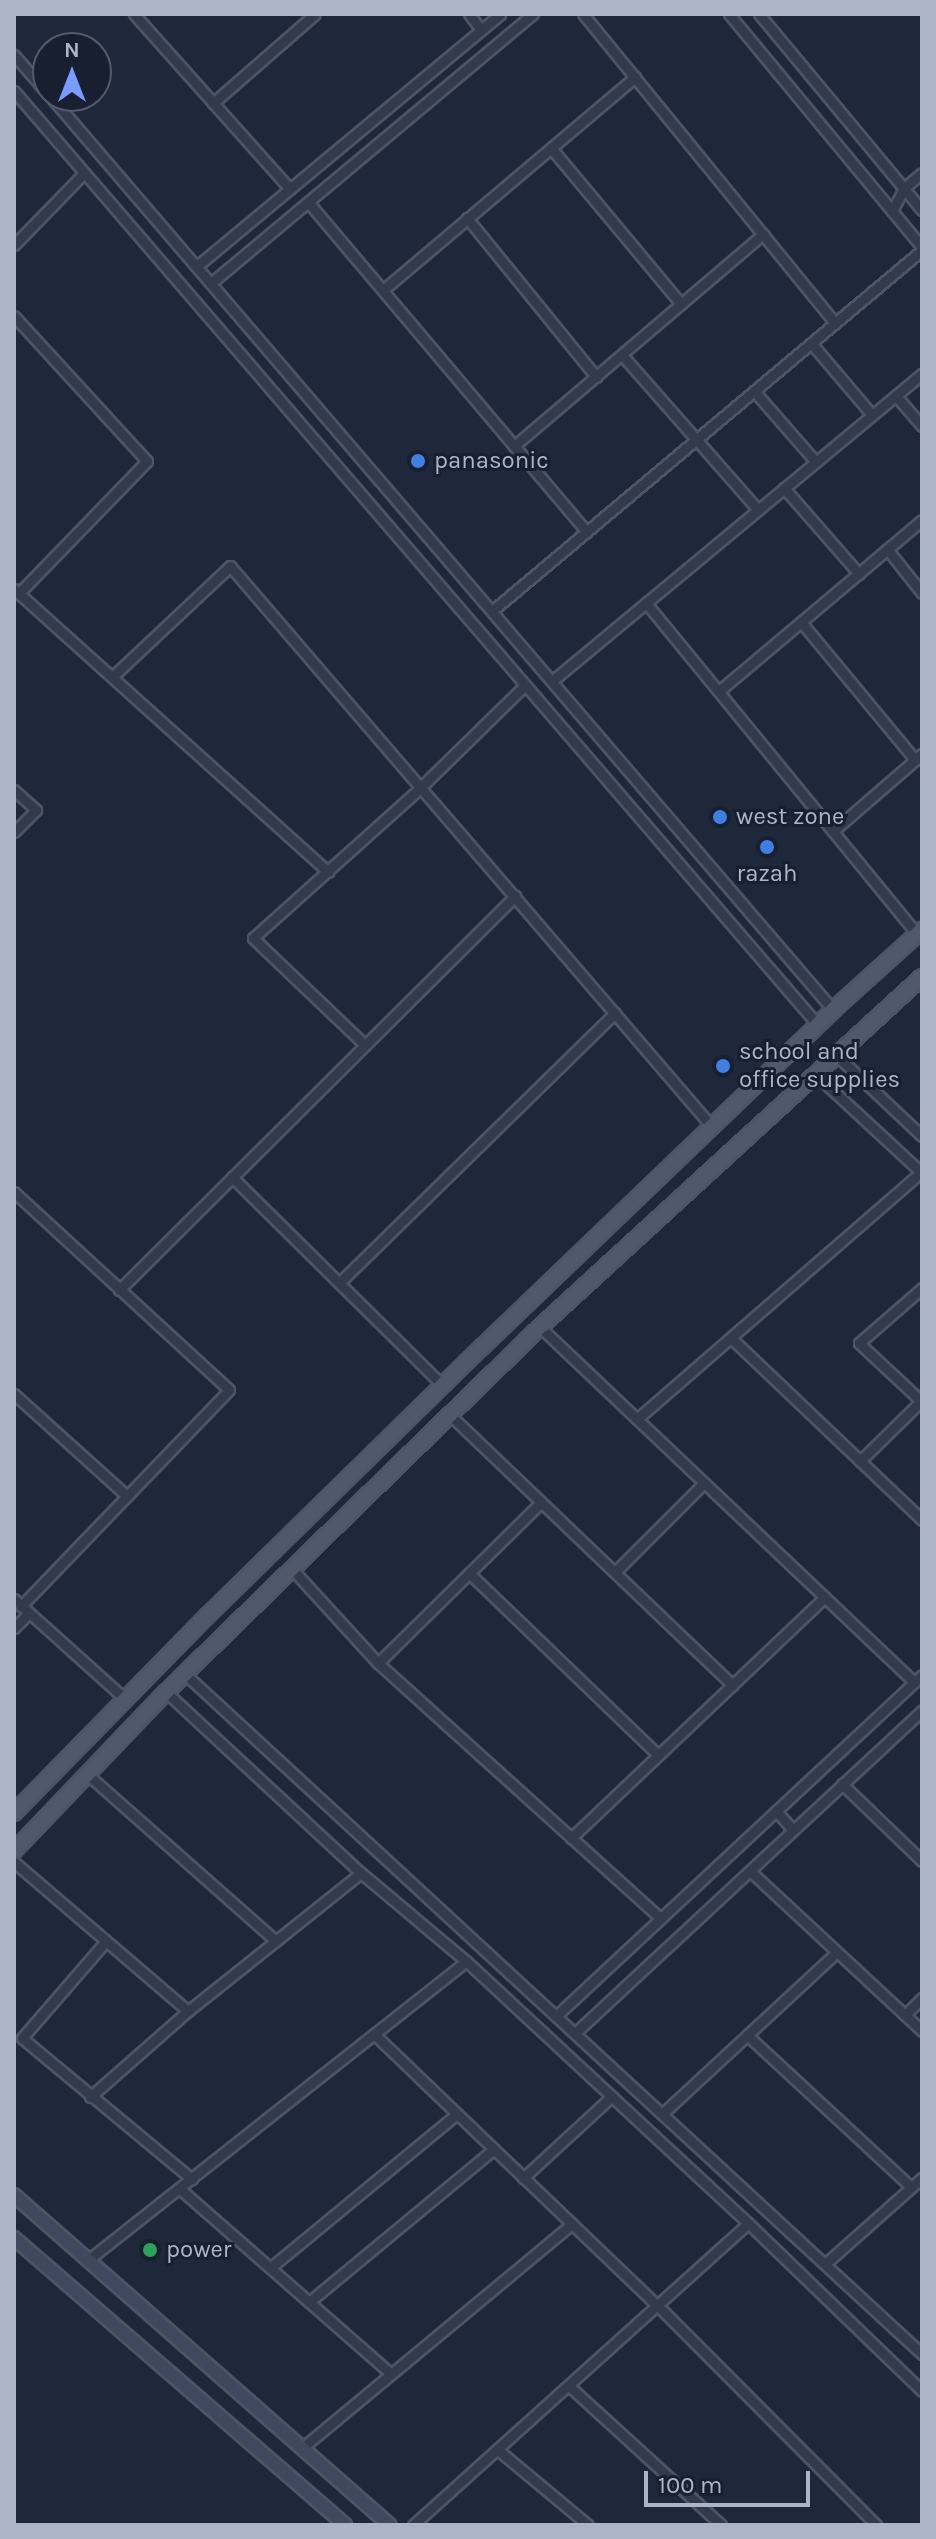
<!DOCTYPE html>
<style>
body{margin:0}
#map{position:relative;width:936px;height:2539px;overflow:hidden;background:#1f273b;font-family:Karla,sans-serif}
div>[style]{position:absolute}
.roads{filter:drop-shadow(2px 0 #4d5466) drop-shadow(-2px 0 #4d5466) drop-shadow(0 2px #4d5466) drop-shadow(0 -2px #4d5466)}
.minor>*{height:9px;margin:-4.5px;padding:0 4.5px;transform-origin:4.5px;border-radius:4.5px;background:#333a4b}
.secondary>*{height:12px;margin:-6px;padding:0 6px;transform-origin:6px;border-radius:6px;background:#40485f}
.primary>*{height:14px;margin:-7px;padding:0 7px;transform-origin:7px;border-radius:7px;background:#50586c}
.dots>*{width:22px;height:22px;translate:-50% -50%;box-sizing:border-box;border:4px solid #181f30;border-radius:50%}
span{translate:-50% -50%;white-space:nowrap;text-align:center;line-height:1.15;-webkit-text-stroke:6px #181f30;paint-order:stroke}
.poi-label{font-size:24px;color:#adb4c8}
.left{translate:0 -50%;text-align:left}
.frame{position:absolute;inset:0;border:16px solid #adb4c8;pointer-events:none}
.north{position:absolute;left:32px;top:32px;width:80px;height:80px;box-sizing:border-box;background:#181f30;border:2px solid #545b6d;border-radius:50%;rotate:0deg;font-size:22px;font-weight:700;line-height:32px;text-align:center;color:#adb4c8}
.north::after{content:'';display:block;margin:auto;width:28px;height:36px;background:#7b9cff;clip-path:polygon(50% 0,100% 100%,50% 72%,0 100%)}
.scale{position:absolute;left:644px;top:2471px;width:166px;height:36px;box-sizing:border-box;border:4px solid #adb4c8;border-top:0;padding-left:10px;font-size:24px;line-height:28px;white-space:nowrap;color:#adb4c8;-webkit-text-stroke:6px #181f30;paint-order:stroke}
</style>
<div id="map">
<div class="roads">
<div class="minor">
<div style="left:134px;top:14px;width:234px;rotate:48.3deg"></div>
<div style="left:469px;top:14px;width:20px;rotate:53deg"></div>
<div style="left:583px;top:14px;width:399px;rotate:50.8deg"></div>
<div style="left:729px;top:14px;width:303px;rotate:50.4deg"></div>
<div style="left:759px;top:14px;width:255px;rotate:50.3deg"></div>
<div style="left:14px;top:55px;width:52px;rotate:48.9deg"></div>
<div style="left:14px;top:91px;width:1232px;rotate:49.28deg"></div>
<div style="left:50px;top:96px;width:1204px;rotate:49.41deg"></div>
<div style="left:213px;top:103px;width:135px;rotate:-41.1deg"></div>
<div style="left:551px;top:148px;width:203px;rotate:50.2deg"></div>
<div style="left:308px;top:202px;width:432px;rotate:49.8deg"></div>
<div style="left:892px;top:211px;width:26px;rotate:-62deg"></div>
<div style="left:904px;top:188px;width:23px;rotate:-40deg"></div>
<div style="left:467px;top:218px;width:205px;rotate:50.9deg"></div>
<div style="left:14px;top:245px;width:100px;rotate:-45.8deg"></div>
<div style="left:197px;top:266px;width:394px;rotate:-39.7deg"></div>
<div style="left:211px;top:283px;width:420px;rotate:-39.9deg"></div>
<div style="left:383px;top:290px;width:330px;rotate:-40.2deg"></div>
<div style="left:14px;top:316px;width:197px;rotate:47.5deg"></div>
<div style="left:147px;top:461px;width:184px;rotate:134.1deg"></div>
<div style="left:811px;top:343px;width:94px;rotate:49.7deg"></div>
<div style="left:622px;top:355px;width:206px;rotate:48.7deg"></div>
<div style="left:754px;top:391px;width:94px;rotate:48.9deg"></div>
<div style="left:896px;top:396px;width:40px;rotate:49deg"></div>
<div style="left:514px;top:446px;width:327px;rotate:-40.4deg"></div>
<div style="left:784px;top:488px;width:114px;rotate:48.9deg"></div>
<div style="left:887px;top:549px;width:56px;rotate:51.5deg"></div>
<div style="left:14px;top:589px;width:423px;rotate:42deg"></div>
<div style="left:646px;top:603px;width:428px;rotate:50.7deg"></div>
<div style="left:492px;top:611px;width:561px;rotate:-40.01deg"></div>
<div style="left:801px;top:622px;width:179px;rotate:50.4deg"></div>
<div style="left:112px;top:677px;width:162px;rotate:-43.2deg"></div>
<div style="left:230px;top:566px;width:741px;rotate:49.32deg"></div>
<div style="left:552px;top:681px;width:481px;rotate:-39.7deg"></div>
<div style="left:719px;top:691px;width:265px;rotate:-40.1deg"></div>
<div style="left:14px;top:790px;width:30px;rotate:42deg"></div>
<div style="left:36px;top:810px;width:31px;rotate:135deg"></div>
<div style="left:833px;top:831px;width:118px;rotate:-40.9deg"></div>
<div style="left:365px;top:1045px;width:155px;rotate:-136.3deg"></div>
<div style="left:253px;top:938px;width:226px;rotate:-41.9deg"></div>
<div style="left:421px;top:787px;width:146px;rotate:-44.4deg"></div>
<div style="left:836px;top:1055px;width:118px;rotate:43.3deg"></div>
<div style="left:815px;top:1074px;width:146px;rotate:42.8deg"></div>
<div style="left:232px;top:1177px;width:297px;rotate:44.7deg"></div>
<div style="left:14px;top:1192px;width:292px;rotate:42.6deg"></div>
<div style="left:229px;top:1390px;width:300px;rotate:133.9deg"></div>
<div style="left:339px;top:1283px;width:386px;rotate:-44.4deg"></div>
<div style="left:119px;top:1290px;width:559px;rotate:-44.85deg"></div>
<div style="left:540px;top:1327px;width:516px;rotate:43.51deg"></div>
<div style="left:731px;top:1338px;width:264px;rotate:43.6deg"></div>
<div style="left:14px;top:1394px;width:152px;rotate:42.1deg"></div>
<div style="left:921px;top:1401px;width:85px;rotate:-136.9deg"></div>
<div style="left:859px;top:1343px;width:84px;rotate:-41.1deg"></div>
<div style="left:450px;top:1415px;width:391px;rotate:43.7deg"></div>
<div style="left:637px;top:1419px;width:376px;rotate:-41deg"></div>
<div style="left:860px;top:1461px;width:87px;rotate:-44.5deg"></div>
<div style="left:293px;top:1570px;width:126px;rotate:47.6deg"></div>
<div style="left:378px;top:1663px;width:380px;rotate:42.1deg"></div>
<div style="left:615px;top:1572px;width:126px;rotate:-45deg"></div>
<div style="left:469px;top:1573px;width:262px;rotate:43.9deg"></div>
<div style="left:14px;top:1599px;width:149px;rotate:42deg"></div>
<div style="left:14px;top:1628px;width:21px;rotate:-45deg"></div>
<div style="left:378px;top:1663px;width:229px;rotate:-44.6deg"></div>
<div style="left:185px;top:1674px;width:1003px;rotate:42.7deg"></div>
<div style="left:166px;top:1692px;width:266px;rotate:42.9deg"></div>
<div style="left:361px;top:1873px;width:137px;rotate:40deg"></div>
<div style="left:466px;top:1961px;width:385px;rotate:42.9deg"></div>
<div style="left:748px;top:2223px;width:242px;rotate:44deg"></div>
<div style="left:87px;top:1774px;width:252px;rotate:41.5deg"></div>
<div style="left:842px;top:1784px;width:111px;rotate:43.9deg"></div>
<div style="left:776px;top:1811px;width:25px;rotate:48deg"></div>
<div style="left:571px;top:1838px;width:350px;rotate:-43.5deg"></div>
<div style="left:14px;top:1862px;width:229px;rotate:40.6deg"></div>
<div style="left:750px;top:1871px;width:235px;rotate:42.9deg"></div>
<div style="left:106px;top:1941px;width:128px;rotate:130.9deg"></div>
<div style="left:22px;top:2038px;width:221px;rotate:39.7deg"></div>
<div style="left:905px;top:2015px;width:24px;rotate:-45deg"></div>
<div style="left:556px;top:2016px;width:500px;rotate:-42.97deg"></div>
<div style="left:575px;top:2033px;width:474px;rotate:-42.9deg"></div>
<div style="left:375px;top:2035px;width:393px;rotate:43.8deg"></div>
<div style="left:659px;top:2307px;width:308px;rotate:45.1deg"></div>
<div style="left:747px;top:2035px;width:224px;rotate:42.8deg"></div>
<div style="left:90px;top:2097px;width:130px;rotate:-41.3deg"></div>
<div style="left:188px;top:2011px;width:221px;rotate:-38.6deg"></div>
<div style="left:662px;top:2114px;width:238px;rotate:-42.8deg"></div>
<div style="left:523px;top:2178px;width:120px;rotate:-42.6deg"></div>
<div style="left:180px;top:2189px;width:279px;rotate:41.2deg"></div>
<div style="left:88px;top:2260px;width:482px;rotate:-38.3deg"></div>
<div style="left:825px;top:2264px;width:130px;rotate:-41.6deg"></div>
<div style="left:270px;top:2268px;width:242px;rotate:-39.5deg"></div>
<div style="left:309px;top:2302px;width:240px;rotate:-39.6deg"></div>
<div style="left:569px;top:2386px;width:206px;rotate:42.4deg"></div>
<div style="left:302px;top:2448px;width:351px;rotate:-39.7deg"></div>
<div style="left:498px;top:2450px;width:117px;rotate:39.8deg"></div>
<div style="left:413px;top:2525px;width:451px;rotate:-42deg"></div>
</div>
<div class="secondary">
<div style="left:14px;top:2195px;width:500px;rotate:41.3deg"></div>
<div style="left:14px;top:2238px;width:438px;rotate:40.9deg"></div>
</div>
<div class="primary">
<div style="left:14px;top:1813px;width:276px;rotate:-45.6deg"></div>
<div style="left:207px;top:1616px;width:385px;rotate:-44.4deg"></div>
<div style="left:482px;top:1347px;width:487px;rotate:-43.8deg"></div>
<div style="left:833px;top:1010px;width:120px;rotate:-42deg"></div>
<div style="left:14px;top:1851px;width:220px;rotate:-46.3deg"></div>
<div style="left:166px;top:1692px;width:523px;rotate:-44.3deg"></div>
<div style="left:540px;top:1327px;width:518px;rotate:-42.5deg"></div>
</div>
</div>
<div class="dots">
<div style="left:418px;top:461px;background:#3f7fe0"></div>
<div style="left:720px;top:817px;background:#3f7fe0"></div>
<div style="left:767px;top:847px;background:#3f7fe0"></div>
<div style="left:723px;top:1066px;background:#3f7fe0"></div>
<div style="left:150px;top:2250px;background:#2e9e5b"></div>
</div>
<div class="poi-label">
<span class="left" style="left:434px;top:461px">panasonic</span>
<span class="left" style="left:736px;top:817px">west zone</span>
<span style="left:767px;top:874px">razah</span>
<span class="left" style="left:739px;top:1066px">school and<br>office supplies</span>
<span class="left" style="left:166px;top:2250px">power</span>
</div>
<div class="frame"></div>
<div class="north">N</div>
<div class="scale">100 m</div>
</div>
